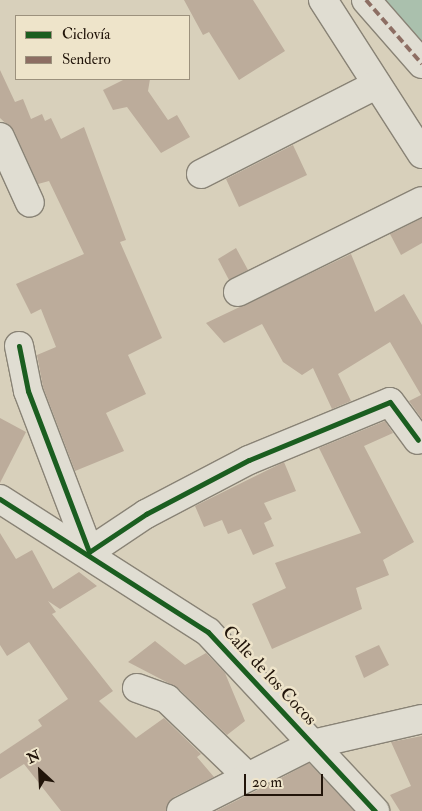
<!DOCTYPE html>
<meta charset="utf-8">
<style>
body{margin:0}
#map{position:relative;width:422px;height:811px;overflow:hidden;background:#d8d0bb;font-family:"IM FELL Double Pica",serif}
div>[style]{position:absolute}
.water>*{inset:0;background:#aac0ad}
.building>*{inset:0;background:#bcac9b}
.roads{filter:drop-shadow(1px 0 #898376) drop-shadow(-1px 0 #898376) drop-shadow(0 1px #898376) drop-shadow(0 -1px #898376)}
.minor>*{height:28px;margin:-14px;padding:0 14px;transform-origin:14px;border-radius:14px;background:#e0ddd2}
.quiet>*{height:4px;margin-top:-2px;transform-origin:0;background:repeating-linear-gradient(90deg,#8d6e63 0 8px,transparent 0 12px)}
.cycleway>*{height:5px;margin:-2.5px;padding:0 2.5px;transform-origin:2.5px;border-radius:2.5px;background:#1b5e20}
span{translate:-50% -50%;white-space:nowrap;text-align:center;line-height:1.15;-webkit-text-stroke:5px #eee4ca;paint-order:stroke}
.street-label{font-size:18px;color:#22150a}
.legend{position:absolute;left:15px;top:15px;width:175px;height:65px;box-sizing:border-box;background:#eee4ca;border:1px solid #9c917d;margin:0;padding:6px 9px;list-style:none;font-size:15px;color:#22150a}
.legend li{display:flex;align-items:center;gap:10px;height:25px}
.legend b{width:25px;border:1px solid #9c917d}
.north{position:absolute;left:15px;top:746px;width:50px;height:50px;-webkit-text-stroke:4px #eee4ca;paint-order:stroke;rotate:335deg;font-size:14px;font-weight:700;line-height:20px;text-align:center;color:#22150a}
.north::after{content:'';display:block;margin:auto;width:18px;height:22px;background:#22150a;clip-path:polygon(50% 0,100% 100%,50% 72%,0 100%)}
.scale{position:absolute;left:244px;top:774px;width:79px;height:22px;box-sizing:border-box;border:2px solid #22150a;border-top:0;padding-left:6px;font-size:15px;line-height:18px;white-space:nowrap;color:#22150a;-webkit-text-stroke:4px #eee4ca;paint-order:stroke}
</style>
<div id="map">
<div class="water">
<div style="clip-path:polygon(366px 0,422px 0,422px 64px)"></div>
</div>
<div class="building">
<div style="clip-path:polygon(184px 0,253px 0,285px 51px,239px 80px,209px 32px,203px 35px)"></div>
<div style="clip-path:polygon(0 70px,15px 102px,23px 99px,31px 119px,42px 114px,45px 121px,51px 118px,61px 139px,84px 127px,126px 240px,120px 242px,162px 338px,128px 355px,146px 394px,106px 413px,124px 451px,75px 471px,43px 387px,37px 355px,56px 347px,41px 309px,31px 314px,16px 284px,84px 254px,49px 181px,38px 184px,14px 131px,0 118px)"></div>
<div style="clip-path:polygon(125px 79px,150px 79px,148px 91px,168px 120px,177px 115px,190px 137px,161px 153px,127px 107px,113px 110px,103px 90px)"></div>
<div style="clip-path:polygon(293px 145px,307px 175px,239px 207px,226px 179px)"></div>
<div style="clip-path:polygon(422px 218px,422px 243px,401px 255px,390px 234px)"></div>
<div style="clip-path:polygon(236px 248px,248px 270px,229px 280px,218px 259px)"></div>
<div style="clip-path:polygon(351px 254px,375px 312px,404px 294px,422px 325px,422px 419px,409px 401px,421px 395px,390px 342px,338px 374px,351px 401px,332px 409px,313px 368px,302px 375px,283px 362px,262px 324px,224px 343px,206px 323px)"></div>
<div style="clip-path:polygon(0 418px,26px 432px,0 483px)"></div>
<div style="clip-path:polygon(385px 421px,393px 433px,364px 446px,414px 542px,383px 560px,389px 575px,356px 588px,362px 609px,272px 649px,252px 604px,286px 588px,275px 563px,361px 533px,319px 448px)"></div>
<div style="clip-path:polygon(284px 462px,296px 491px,264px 503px,272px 519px,264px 523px,274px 546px,253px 555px,241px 529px,228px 534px,222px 520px,204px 527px,195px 506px)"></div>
<div style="clip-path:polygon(0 533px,16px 559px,32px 550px,53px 589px,79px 572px,97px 586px,60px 609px,48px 601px,56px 612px,52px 614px,113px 691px,99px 701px,136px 738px,164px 718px,201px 754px,197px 757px,214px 777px,174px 797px,166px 811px,61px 811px,24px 764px,0 779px,0 754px,42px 726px,38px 720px,68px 699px,29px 642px,7px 656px,0 645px)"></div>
<div style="clip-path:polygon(155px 641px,185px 665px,206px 653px,225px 673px,245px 721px,227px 735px,178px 688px,128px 662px)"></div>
<div style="clip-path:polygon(379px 645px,389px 665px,364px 678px,355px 656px)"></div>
<div style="clip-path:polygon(422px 736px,422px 811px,400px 811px,390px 795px,411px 786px,391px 742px)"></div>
<div style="clip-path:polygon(309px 763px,354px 811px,216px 811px,279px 779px)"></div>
</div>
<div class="roads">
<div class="minor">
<div style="left:323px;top:0;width:183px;rotate:57.3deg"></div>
<div style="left:366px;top:0;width:85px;rotate:48.8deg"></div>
<div style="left:0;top:137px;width:72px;rotate:65.6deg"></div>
<div style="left:201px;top:174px;width:194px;rotate:-27deg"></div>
<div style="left:238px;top:292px;width:205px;rotate:-26.3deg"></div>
<div style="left:19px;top:346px;width:46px;rotate:78.7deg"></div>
<div style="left:28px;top:391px;width:172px;rotate:69.2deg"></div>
<div style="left:89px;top:552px;width:69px;rotate:-33.7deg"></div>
<div style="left:146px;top:514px;width:116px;rotate:-27.7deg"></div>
<div style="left:249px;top:460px;width:152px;rotate:-22.4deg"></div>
<div style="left:390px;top:402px;width:47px;rotate:53.6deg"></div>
<div style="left:0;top:499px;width:247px;rotate:32.6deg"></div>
<div style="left:208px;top:632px;width:245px;rotate:47deg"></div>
<div style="left:137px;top:688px;width:32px;rotate:20deg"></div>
<div style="left:167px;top:699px;width:111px;rotate:43.9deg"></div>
<div style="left:181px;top:811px;width:148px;rotate:-26.9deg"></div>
<div style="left:313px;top:744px;width:112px;rotate:-12.9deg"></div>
</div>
</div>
<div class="quiet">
<div style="left:366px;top:0;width:85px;rotate:48.8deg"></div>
</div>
<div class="cycleway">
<div style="left:19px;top:346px;width:46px;rotate:78.7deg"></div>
<div style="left:28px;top:391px;width:172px;rotate:69.2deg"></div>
<div style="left:89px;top:552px;width:69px;rotate:-33.7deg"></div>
<div style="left:146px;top:514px;width:116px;rotate:-27.7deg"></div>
<div style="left:249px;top:460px;width:152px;rotate:-22.4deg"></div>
<div style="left:390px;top:402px;width:47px;rotate:53.6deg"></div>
<div style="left:0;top:499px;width:247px;rotate:32.6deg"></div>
<div style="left:208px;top:632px;width:245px;rotate:47deg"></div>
</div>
<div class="street-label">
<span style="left:269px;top:676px;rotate:47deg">Calle de los Cocos</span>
</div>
<ul class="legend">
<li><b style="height:6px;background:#1b5e20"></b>Ciclovía</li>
<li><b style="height:6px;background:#8d6e63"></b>Sendero</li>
</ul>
<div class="north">N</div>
<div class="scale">20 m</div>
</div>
